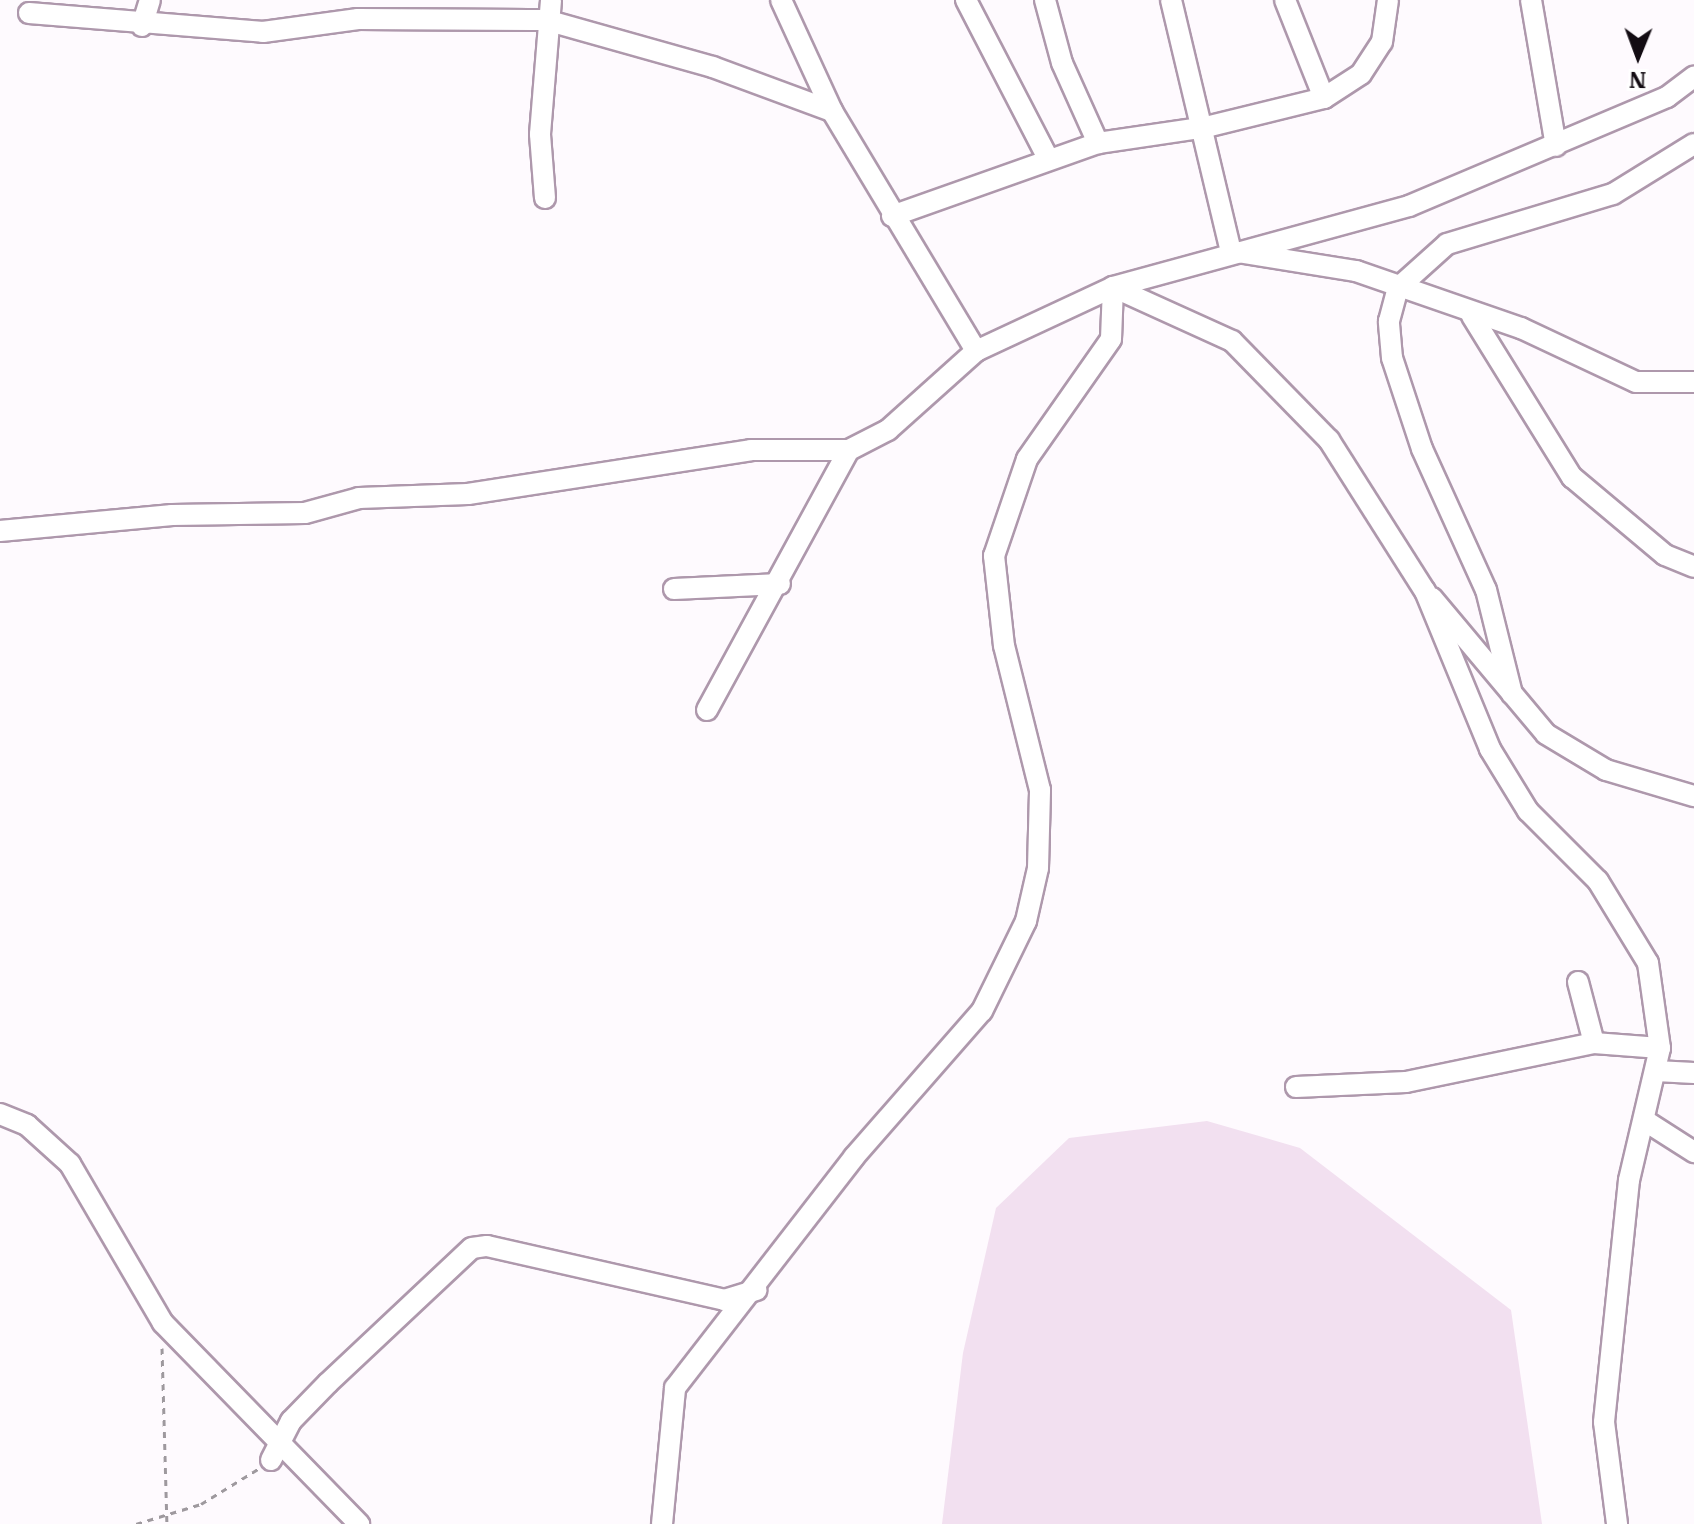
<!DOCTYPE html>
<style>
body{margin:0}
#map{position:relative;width:1694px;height:1524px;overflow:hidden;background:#fefafe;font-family:"IBM Plex Serif",serif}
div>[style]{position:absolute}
.green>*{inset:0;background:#f2e0f0}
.path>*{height:3px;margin-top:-1.5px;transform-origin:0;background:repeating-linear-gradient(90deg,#9e999e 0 6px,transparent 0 12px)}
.roads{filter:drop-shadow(2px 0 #ae98ac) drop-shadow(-2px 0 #ae98ac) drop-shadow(0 2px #ae98ac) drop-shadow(0 -2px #ae98ac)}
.minor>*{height:20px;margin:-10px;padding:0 10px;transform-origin:10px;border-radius:10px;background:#fff}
span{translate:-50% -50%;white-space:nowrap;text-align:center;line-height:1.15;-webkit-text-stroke:6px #fff;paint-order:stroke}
.north{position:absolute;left:1598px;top:16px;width:80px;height:80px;-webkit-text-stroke:6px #fff;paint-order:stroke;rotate:181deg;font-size:22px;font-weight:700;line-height:32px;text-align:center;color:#130c13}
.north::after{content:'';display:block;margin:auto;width:28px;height:36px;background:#130c13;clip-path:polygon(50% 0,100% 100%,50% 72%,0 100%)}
</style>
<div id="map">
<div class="green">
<div style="clip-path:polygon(1207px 1121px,1300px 1148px,1511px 1310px,1542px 1524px,942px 1524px,963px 1353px,996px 1208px,1069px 1138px)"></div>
</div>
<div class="path">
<div style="left:162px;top:1348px;width:176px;rotate:88.4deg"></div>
<div style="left:136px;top:1524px;width:68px;rotate:-17.1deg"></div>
<div style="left:201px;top:1504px;width:67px;rotate:-31.6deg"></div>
</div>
<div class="roads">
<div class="minor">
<div style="left:781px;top:0;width:122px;rotate:65.3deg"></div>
<div style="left:832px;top:111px;width:280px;rotate:59deg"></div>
<div style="left:966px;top:0;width:178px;rotate:62.6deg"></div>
<div style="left:1045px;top:0;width:65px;rotate:74.9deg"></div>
<div style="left:1062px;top:63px;width:88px;rotate:65.8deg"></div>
<div style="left:1171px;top:0;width:258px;rotate:76.6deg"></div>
<div style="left:1231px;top:251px;width:127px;rotate:9.1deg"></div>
<div style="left:1356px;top:271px;width:175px;rotate:19.1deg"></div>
<div style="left:1521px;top:328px;width:127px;rotate:25.2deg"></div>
<div style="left:1636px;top:382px;width:58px"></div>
<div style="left:1285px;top:0;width:105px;rotate:68.3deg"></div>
<div style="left:1531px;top:0;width:148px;rotate:80.3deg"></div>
<div style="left:29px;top:13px;width:235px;rotate:4.6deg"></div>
<div style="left:263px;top:32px;width:96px;rotate:-7.8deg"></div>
<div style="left:358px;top:19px;width:188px;rotate:0.3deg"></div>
<div style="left:546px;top:20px;width:173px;rotate:15.7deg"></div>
<div style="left:713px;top:67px;width:127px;rotate:20.3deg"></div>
<div style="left:142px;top:26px;width:27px;rotate:-73deg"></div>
<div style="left:545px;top:198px;width:64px;rotate:-94.5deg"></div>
<div style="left:540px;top:134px;width:134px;rotate:-85.3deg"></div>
<div style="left:892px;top:216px;width:219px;rotate:-19.5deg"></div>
<div style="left:1098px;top:143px;width:109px;rotate:-8.4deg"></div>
<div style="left:1206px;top:127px;width:122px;rotate:-13.8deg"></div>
<div style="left:1324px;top:98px;width:44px;rotate:-33deg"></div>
<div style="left:1361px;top:74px;width:38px;rotate:-57deg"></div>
<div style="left:1382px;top:42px;width:42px;rotate:-81.9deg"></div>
<div style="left:1113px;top:287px;width:131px;rotate:24.4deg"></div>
<div style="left:1232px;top:341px;width:139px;rotate:45.6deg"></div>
<div style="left:1329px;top:440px;width:179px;rotate:57.6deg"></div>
<div style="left:1425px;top:591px;width:171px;rotate:67.6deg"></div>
<div style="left:1490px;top:749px;width:73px;rotate:58.5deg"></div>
<div style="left:1528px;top:811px;width:99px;rotate:45deg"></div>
<div style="left:1598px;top:881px;width:96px;rotate:58.6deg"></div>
<div style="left:1648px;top:963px;width:86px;rotate:82deg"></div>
<div style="left:1660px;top:1048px;width:136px;rotate:103.2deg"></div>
<div style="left:1629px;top:1180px;width:243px;rotate:95.9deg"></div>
<div style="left:1604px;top:1422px;width:103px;rotate:82.7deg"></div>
<div style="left:1472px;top:316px;width:190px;rotate:58.2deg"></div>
<div style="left:1572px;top:477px;width:121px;rotate:40deg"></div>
<div style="left:1665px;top:555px;width:31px;rotate:22deg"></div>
<div style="left:0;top:531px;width:173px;rotate:-5.3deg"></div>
<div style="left:172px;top:515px;width:133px;rotate:-0.9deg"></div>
<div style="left:305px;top:513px;width:56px;rotate:-15.5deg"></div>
<div style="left:359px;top:498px;width:109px;rotate:-2.1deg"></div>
<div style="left:468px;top:494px;width:286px;rotate:-8.8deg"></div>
<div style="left:751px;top:450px;width:98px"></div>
<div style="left:849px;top:450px;width:44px;rotate:-27.1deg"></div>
<div style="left:888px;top:430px;width:118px;rotate:-41.9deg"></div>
<div style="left:976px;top:351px;width:151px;rotate:-25deg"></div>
<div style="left:1113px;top:287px;width:307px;rotate:-15.3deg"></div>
<div style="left:1409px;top:206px;width:280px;rotate:-22.9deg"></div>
<div style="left:1667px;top:97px;width:34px;rotate:-37deg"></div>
<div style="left:674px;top:589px;width:106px;rotate:-2.7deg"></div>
<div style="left:1432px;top:598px;width:177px;rotate:50deg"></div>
<div style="left:1546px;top:734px;width:70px;rotate:31deg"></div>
<div style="left:1606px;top:770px;width:92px;rotate:16.5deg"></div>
<div style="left:1512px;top:694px;width:107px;rotate:-104deg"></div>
<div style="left:1486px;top:590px;width:155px;rotate:-114.4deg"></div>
<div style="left:1422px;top:449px;width:96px;rotate:-108.2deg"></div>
<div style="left:1392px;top:358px;width:37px;rotate:-95deg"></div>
<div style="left:1389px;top:321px;width:34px;rotate:-75deg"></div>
<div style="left:1398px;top:288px;width:66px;rotate:-41.9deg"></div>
<div style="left:1447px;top:244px;width:173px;rotate:-16.8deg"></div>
<div style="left:1613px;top:194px;width:95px;rotate:-31.7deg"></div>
<div style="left:707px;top:710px;width:296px;rotate:-61.4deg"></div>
<div style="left:1578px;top:982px;width:63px;rotate:75.3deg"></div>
<div style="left:1656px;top:1071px;width:38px;rotate:3deg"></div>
<div style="left:1296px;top:1087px;width:110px;rotate:-2.6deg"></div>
<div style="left:1406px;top:1082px;width:192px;rotate:-11.7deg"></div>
<div style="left:1594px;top:1043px;width:66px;rotate:4.3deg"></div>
<div style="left:0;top:1114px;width:29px;rotate:22deg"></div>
<div style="left:27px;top:1125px;width:58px;rotate:42.2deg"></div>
<div style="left:70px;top:1164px;width:184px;rotate:59.7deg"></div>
<div style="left:163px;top:1323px;width:281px;rotate:45.7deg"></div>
<div style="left:1647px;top:1122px;width:56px;rotate:32.6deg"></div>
<div style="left:271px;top:1460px;width:44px;rotate:-62.9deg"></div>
<div style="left:291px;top:1421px;width:53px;rotate:-45.8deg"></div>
<div style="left:328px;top:1383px;width:197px;rotate:-43.2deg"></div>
<div style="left:472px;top:1248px;width:15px;rotate:-8deg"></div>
<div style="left:487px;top:1246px;width:243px;rotate:12.8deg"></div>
<div style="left:724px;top:1300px;width:34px;rotate:-17deg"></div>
<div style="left:662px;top:1524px;width:137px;rotate:-84.5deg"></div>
<div style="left:675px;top:1388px;width:292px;rotate:-52.2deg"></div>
<div style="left:854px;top:1157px;width:194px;rotate:-48.8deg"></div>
<div style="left:982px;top:1011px;width:100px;rotate:-63.9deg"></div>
<div style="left:1026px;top:921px;width:54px;rotate:-77.2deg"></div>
<div style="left:1038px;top:868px;width:78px;rotate:-88.5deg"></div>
<div style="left:1040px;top:790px;width:148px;rotate:-104deg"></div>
<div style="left:1004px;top:646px;width:91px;rotate:-96.3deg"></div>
<div style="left:994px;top:556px;width:102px;rotate:-71.2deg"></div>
<div style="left:1027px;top:459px;width:146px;rotate:-55deg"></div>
<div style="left:1111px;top:339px;width:52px;rotate:-87.8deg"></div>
</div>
</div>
<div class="north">N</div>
</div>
